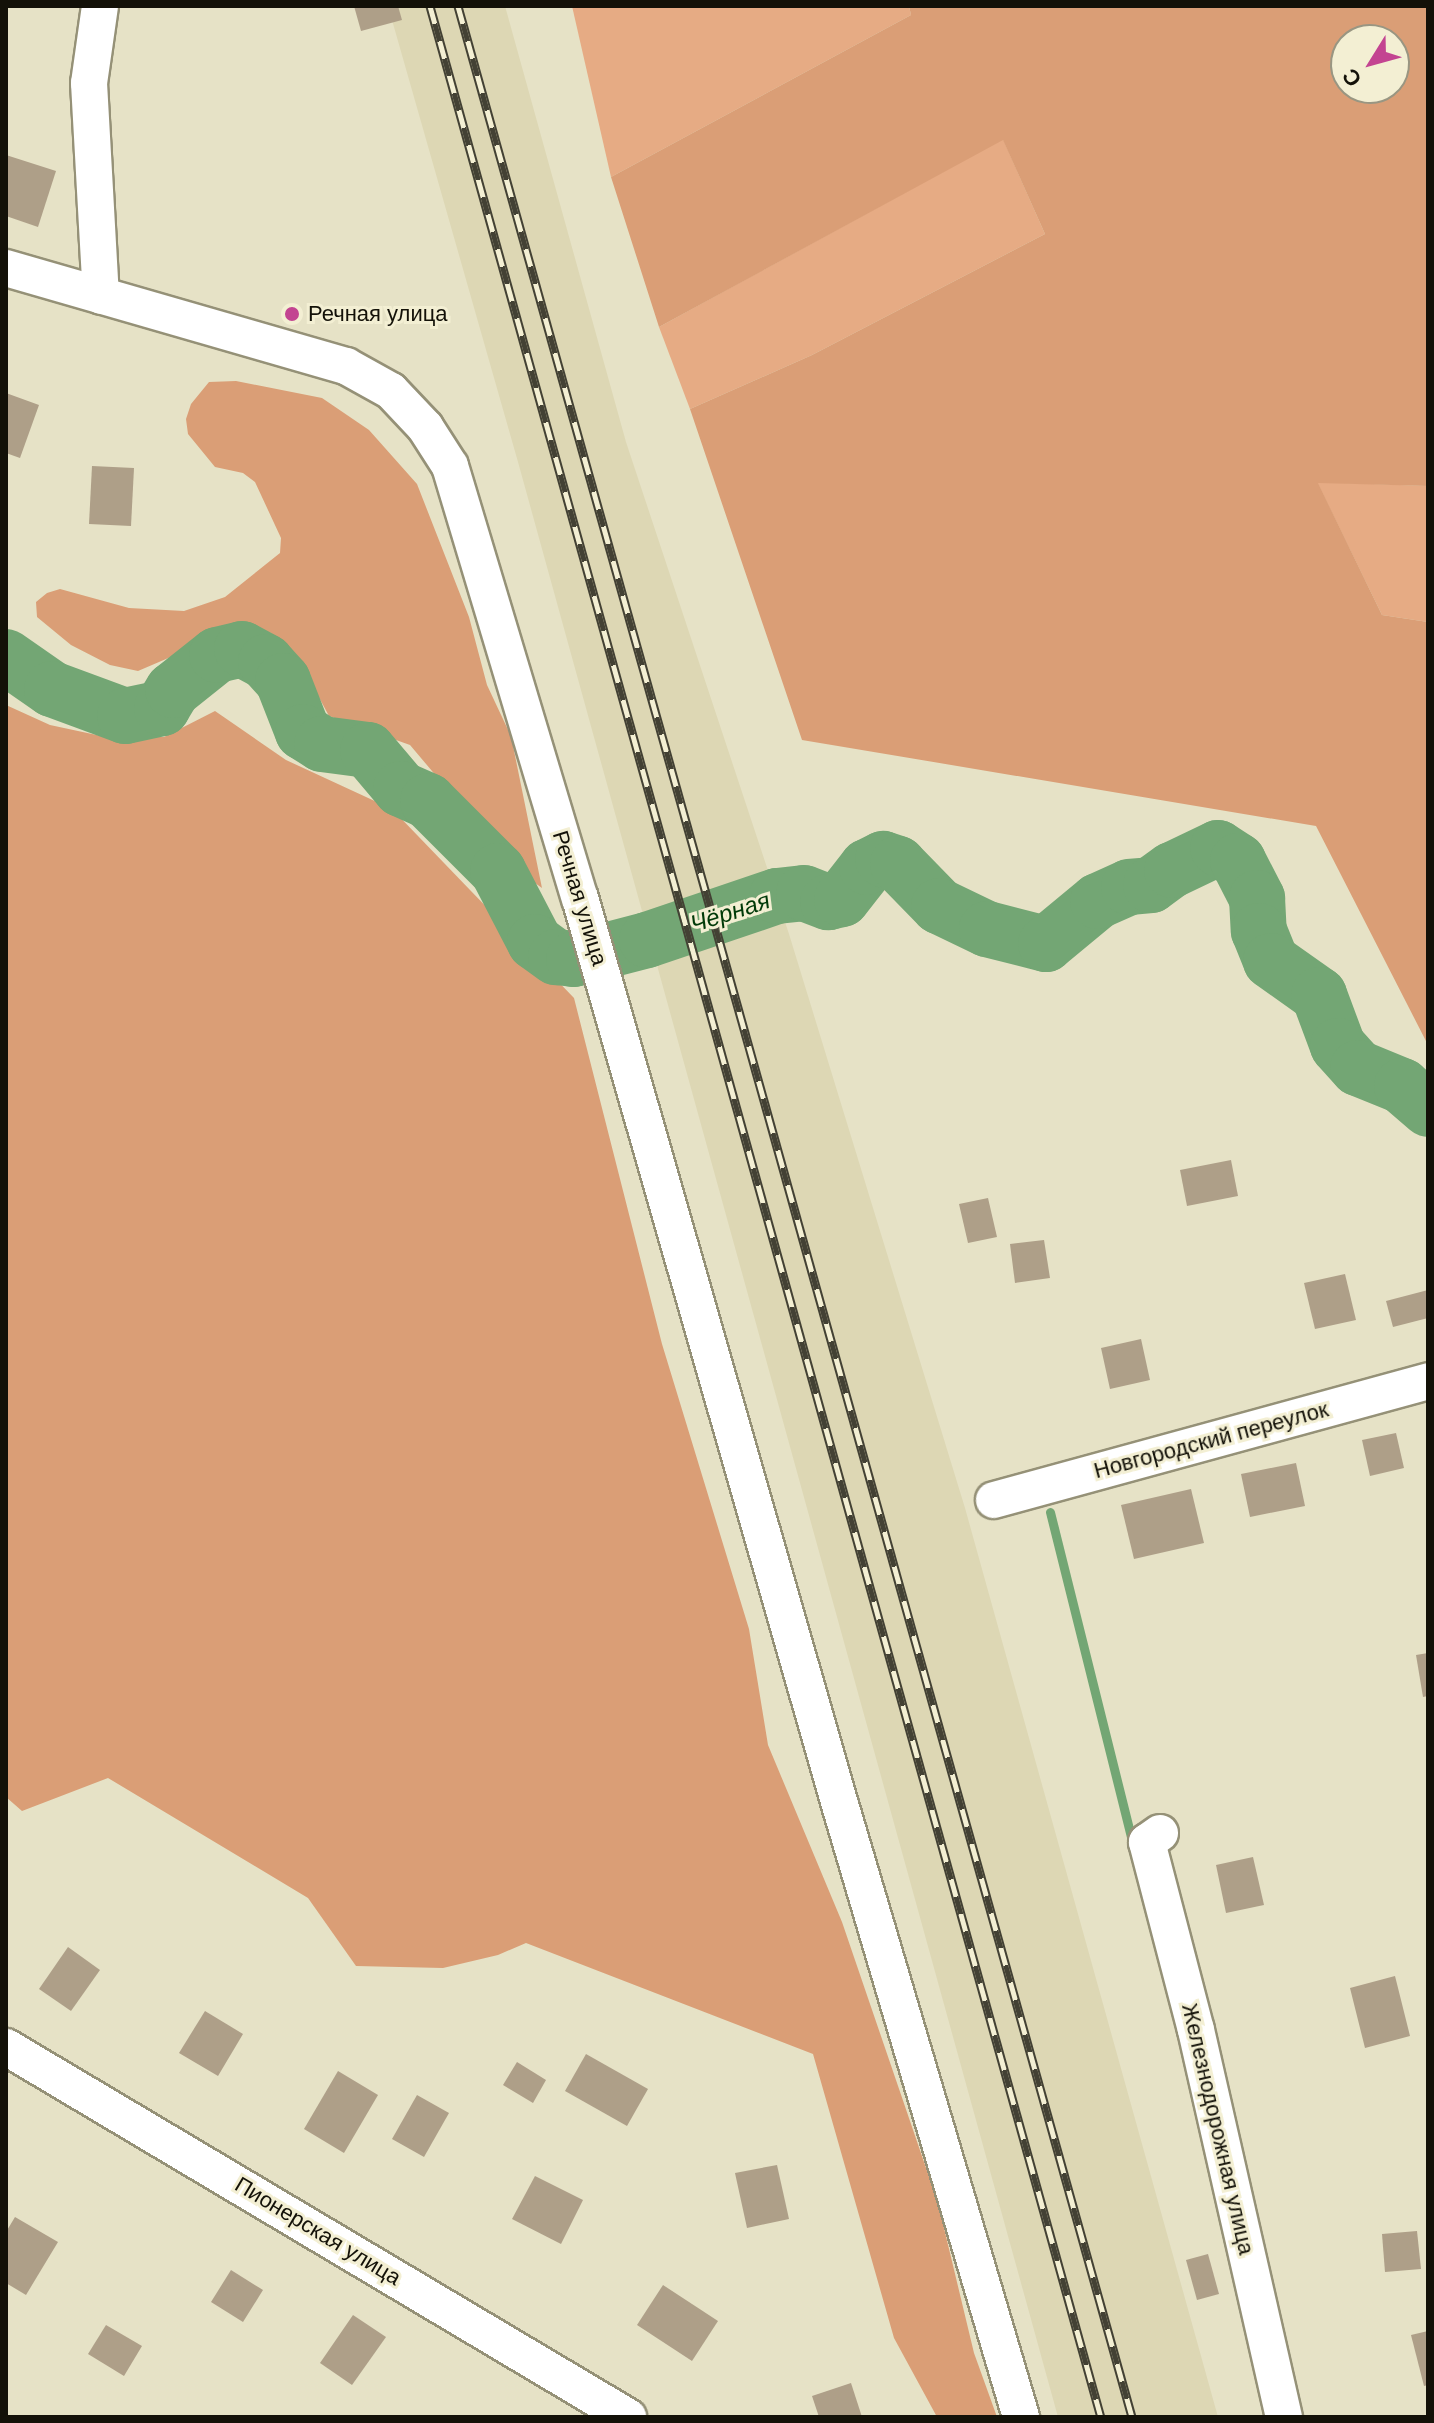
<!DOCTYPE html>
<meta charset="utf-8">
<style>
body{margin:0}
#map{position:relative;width:1434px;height:2423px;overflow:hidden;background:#e6e2c6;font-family:Arial,sans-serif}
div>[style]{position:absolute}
.built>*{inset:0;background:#ddd7b4}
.green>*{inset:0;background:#e6ab84}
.forest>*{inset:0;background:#da9e76}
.stream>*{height:9px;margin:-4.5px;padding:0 4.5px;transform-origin:4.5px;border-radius:4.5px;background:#73a674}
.river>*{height:56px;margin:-28px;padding:0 28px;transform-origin:28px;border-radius:28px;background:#73a674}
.building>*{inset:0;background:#ae9f88}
.roads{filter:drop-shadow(2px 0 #959177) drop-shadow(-2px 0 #959177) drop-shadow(0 2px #959177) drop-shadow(0 -2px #959177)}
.minor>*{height:36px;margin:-18px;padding:0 18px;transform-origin:18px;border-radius:18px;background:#fff}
.rail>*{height:9px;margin-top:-4.5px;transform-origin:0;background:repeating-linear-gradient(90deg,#f3efd3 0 18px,#434134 0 36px);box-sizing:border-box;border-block:2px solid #434134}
.dots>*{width:22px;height:22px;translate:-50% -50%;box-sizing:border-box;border:4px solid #f3efd3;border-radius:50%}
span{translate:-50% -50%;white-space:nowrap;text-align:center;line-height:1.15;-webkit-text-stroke:6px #f3efd3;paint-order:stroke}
.poi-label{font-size:22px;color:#131108}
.left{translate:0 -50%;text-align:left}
.street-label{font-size:22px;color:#131108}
.water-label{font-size:24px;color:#003a08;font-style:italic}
.frame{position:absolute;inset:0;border:8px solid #131108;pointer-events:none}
.north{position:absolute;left:1330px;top:24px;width:80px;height:80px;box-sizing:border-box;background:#f3efd3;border:2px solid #999682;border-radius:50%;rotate:233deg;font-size:22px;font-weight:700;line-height:32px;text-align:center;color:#131108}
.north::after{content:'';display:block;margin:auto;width:28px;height:36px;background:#c34491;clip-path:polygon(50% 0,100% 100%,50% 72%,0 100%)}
</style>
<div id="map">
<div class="built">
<div style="clip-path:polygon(388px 6px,505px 6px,626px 442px,789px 934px,965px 1508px,1218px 2417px,1058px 2417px,518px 462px)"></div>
</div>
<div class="green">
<div style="clip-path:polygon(572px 6px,909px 6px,911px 15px,611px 177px)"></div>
<div style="clip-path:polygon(1003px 139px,1045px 234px,812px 355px,690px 409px,659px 327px)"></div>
<div style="clip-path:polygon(1317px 482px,1428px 486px,1428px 622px,1382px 615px)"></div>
</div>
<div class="forest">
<div style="clip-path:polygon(evenodd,909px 6px,1428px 6px,1428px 486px,1318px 483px,1382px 615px,1428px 622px,1428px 1045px,1316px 826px,802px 740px,690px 409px,812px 355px,1045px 234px,1003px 140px,659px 327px,611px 177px,911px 15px,909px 6px,1346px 40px,1394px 40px,1394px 88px,1346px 88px,1346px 40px)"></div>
<div style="clip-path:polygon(236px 381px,322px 398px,369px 430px,417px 484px,469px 617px,487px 685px,511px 736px,542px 888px,514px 868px,410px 745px,329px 716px,301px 664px,271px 633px,258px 630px,215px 638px,138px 671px,110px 665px,71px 645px,37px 617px,36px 602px,47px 593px,60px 589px,129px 608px,184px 611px,225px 597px,280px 553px,281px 538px,255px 482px,243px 473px,215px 467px,188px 434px,186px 419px,191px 404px,209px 382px)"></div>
<div style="clip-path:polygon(6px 705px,50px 725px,106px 737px,164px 737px,215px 711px,286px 760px,392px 809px,574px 998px,662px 1344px,749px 1629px,768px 1745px,842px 1922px,938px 2203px,974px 2353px,997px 2417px,937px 2417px,894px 2338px,813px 2054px,526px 1943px,498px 1955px,443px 1968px,356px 1966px,308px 1898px,108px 1778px,22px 1811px,6px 1797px)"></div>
</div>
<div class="stream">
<div style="left:1050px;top:1512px;width:338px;rotate:76deg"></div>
</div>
<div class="river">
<div style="left:6px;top:657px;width:56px;rotate:34.8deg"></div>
<div style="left:52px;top:689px;width:78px;rotate:20.3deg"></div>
<div style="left:125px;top:716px;width:38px;rotate:-12deg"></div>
<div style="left:162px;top:708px;width:21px;rotate:-59deg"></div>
<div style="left:173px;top:690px;width:56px;rotate:-38.5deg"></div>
<div style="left:217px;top:655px;width:26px;rotate:-13deg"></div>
<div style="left:242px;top:649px;width:27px;rotate:28deg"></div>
<div style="left:266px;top:662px;width:25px;rotate:48deg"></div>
<div style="left:283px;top:681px;width:55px;rotate:68.6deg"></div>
<div style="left:303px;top:732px;width:22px;rotate:32deg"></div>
<div style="left:322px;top:744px;width:46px;rotate:7.4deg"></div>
<div style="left:368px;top:750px;width:51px;rotate:49.8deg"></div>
<div style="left:401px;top:789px;width:30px;rotate:24deg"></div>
<div style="left:428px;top:801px;width:99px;rotate:45deg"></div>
<div style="left:498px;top:871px;width:80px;rotate:62.5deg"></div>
<div style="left:535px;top:942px;width:26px;rotate:36deg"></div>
<div style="left:556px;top:957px;width:18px;rotate:6deg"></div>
<div style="left:574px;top:959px;width:75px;rotate:-14.6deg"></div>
<div style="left:647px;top:940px;width:137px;rotate:-18.7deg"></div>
<div style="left:777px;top:896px;width:27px;rotate:-6deg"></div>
<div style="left:804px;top:893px;width:26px;rotate:21deg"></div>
<div style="left:828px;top:902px;width:14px;rotate:-12deg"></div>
<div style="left:842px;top:899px;width:41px;rotate:-52deg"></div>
<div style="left:867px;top:867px;width:18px;rotate:-27deg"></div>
<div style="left:883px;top:859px;width:16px;rotate:18deg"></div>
<div style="left:898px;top:864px;width:59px;rotate:45.7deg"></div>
<div style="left:939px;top:906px;width:53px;rotate:25.6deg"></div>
<div style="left:987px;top:929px;width:61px;rotate:14.3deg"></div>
<div style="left:1046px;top:944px;width:67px;rotate:-39.6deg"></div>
<div style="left:1098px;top:901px;width:34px;rotate:-24deg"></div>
<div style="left:1129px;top:887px;width:22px;rotate:-5deg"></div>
<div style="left:1151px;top:885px;width:26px;rotate:-36deg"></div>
<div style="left:1172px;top:870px;width:51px;rotate:-25.6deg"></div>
<div style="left:1218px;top:848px;width:24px;rotate:33deg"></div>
<div style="left:1238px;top:861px;width:42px;rotate:62.8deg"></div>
<div style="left:1257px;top:898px;width:33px;rotate:87deg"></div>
<div style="left:1259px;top:931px;width:32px;rotate:68deg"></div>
<div style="left:1271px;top:961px;width:59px;rotate:35.3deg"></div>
<div style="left:1319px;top:995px;width:54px;rotate:69.6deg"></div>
<div style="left:1338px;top:1046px;width:30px;rotate:48deg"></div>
<div style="left:1358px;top:1068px;width:48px;rotate:22.2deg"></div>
<div style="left:1402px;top:1086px;width:35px;rotate:41deg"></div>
</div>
<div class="building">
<div style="clip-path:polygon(354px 6px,398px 6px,402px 20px,361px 31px)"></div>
<div style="clip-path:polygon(6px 155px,56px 171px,38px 227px,6px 216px)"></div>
<div style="clip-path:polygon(6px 393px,39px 405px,20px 458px,6px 453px)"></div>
<div style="clip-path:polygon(92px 466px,134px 468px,131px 526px,89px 524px)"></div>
<div style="clip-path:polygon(1231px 1160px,1238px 1196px,1187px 1206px,1180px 1170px)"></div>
<div style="clip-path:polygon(988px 1198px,997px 1237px,968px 1243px,959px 1204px)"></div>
<div style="clip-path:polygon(1044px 1240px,1050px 1278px,1015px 1283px,1010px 1244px)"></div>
<div style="clip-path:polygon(1345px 1274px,1356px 1320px,1315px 1329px,1304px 1283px)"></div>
<div style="clip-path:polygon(1428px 1290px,1428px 1318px,1393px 1327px,1386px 1301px)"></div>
<div style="clip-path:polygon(1141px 1339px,1150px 1380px,1110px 1389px,1101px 1348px)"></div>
<div style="clip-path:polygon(1396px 1433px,1404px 1468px,1370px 1476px,1362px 1440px)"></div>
<div style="clip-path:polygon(1296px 1463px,1305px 1506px,1250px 1517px,1241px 1474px)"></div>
<div style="clip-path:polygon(1191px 1489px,1204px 1543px,1134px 1559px,1121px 1505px)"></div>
<div style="clip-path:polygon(1428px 1653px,1428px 1696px,1423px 1697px,1416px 1655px)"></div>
<div style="clip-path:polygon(1253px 1857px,1264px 1905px,1226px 1913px,1216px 1865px)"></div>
<div style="clip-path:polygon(68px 1947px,100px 1970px,71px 2011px,39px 1989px)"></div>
<div style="clip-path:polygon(1395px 1976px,1410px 2036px,1365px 2048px,1350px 1988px)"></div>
<div style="clip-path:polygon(205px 2011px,243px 2034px,218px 2076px,179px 2053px)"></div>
<div style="clip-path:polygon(586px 2054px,648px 2089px,627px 2126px,565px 2091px)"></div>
<div style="clip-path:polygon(517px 2062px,546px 2080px,533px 2103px,503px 2085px)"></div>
<div style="clip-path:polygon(338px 2071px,378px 2095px,344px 2153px,304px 2129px)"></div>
<div style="clip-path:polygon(417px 2095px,449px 2113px,424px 2157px,392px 2139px)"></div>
<div style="clip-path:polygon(777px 2165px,789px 2219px,747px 2228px,735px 2173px)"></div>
<div style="clip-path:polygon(535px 2176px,583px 2200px,561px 2244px,512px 2219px)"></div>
<div style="clip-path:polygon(15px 2217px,58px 2242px,26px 2295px,6px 2283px,6px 2232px)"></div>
<div style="clip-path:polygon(1417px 2231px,1421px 2269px,1385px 2272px,1382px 2234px)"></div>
<div style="clip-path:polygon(1208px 2254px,1219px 2294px,1197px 2300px,1186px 2260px)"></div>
<div style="clip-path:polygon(231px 2270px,263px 2290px,243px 2322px,211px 2302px)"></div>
<div style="clip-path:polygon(663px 2285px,718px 2321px,692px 2361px,637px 2325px)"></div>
<div style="clip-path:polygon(353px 2315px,386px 2337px,352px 2385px,320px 2363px)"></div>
<div style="clip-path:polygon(106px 2325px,142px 2346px,124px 2376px,88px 2354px)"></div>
<div style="clip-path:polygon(1428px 2331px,1428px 2385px,1424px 2386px,1411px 2335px)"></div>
<div style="clip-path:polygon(851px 2383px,862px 2417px,819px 2417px,812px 2396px)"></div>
</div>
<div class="roads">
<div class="minor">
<div style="left:100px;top:6px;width:78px;rotate:98.1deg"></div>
<div style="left:89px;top:83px;width:213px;rotate:86.8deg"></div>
<div style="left:6px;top:268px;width:354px;rotate:16.1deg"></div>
<div style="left:346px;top:366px;width:51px;rotate:29.1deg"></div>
<div style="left:391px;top:391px;width:50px;rotate:46.6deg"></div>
<div style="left:425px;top:427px;width:46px;rotate:57.3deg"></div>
<div style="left:450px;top:466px;width:451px;rotate:73.3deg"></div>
<div style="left:580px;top:898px;width:947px;rotate:74deg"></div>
<div style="left:841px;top:1808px;width:635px;rotate:73.53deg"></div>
<div style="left:994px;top:1500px;width:450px;rotate:-15.3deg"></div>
<div style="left:1160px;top:1833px;width:16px;rotate:145deg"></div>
<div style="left:1147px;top:1842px;width:194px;rotate:75.4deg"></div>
<div style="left:1196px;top:2030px;width:397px;rotate:77.2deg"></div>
<div style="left:6px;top:2047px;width:724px;rotate:30.75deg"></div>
</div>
</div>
<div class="rail">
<div style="left:430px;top:6px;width:2503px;rotate:74.45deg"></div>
<div style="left:458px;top:6px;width:2503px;rotate:74.38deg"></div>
</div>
<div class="dots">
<div style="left:292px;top:314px;background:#c34491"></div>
</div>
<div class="poi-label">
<span class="left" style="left:308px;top:314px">Речная улица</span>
</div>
<div class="street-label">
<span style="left:580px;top:898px;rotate:73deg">Речная улица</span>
<span style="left:1211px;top:1440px;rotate:-15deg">Новгородский переулок</span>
<span style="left:1218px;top:2129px;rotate:77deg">Железнодорожная улица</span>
<span style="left:318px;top:2231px;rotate:31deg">Пионерская улица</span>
</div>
<div class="water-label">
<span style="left:730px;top:912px;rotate:-18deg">Чёрная</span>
</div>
<div class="frame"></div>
<div class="north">С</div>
</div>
